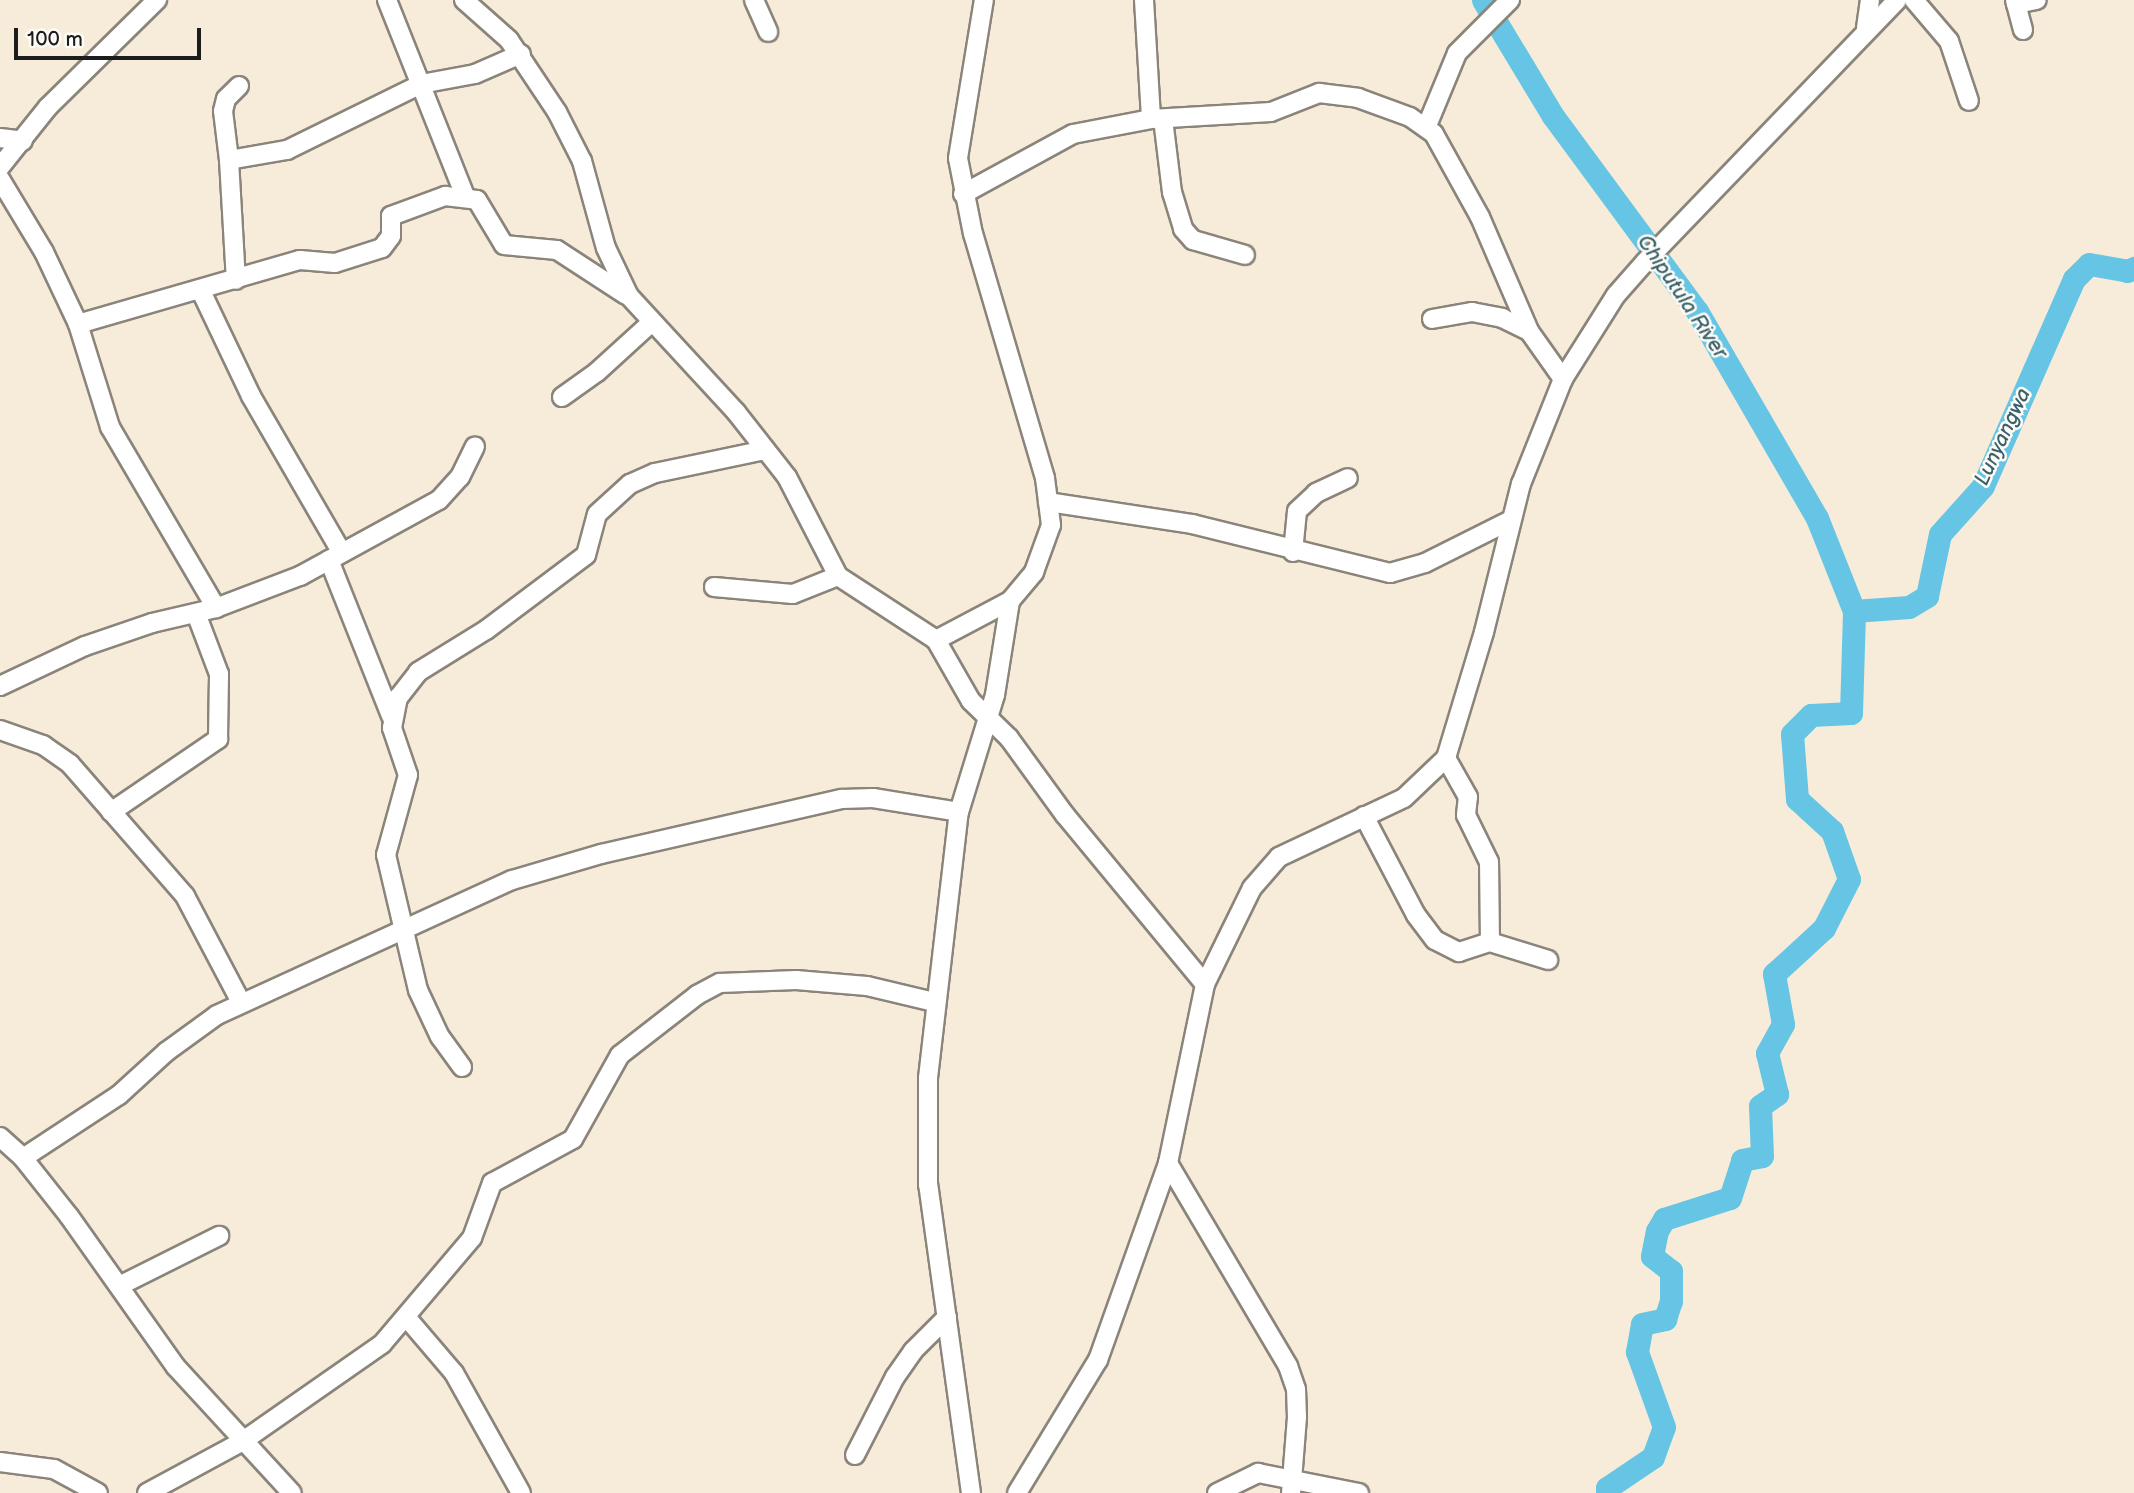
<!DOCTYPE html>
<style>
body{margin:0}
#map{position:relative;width:2134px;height:1493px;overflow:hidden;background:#f7ecd9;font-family:"Balsamiq Sans",sans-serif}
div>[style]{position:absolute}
.river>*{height:23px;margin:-11.5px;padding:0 11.5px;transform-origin:11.5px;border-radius:11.5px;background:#66c5e4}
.roads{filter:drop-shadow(2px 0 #8a847a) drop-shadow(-2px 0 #8a847a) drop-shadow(0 2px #8a847a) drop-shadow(0 -2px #8a847a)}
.minor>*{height:18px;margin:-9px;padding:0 9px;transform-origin:9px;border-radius:9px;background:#fff}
span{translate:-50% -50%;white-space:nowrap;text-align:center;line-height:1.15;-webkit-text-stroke:5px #fdfcf7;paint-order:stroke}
.water-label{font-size:21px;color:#3a606c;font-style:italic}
.scale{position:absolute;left:14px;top:28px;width:187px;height:32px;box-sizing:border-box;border:4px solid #1c1c1c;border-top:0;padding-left:9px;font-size:21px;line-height:24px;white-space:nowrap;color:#1c1c1c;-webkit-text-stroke:5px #fdfcf7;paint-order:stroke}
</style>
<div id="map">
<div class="river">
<div style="left:1483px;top:0;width:135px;rotate:58.9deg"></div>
<div style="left:1553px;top:116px;width:242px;rotate:53.6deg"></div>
<div style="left:1697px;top:311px;width:239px;rotate:59.9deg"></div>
<div style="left:1817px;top:518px;width:100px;rotate:68.3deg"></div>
<div style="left:1607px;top:1493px;width:5px;rotate:-90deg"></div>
<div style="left:1607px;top:1488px;width:55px;rotate:-34deg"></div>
<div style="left:1653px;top:1457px;width:32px;rotate:-70deg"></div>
<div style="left:1664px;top:1427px;width:80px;rotate:-109.8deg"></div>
<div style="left:1637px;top:1352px;width:28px;rotate:-80deg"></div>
<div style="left:1642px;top:1324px;width:24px;rotate:-12deg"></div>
<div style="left:1665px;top:1319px;width:19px;rotate:-72deg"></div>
<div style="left:1671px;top:1301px;width:30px;rotate:-90deg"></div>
<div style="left:1671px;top:1271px;width:24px;rotate:-142deg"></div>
<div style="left:1652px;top:1256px;width:25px;rotate:-79deg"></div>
<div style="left:1657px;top:1231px;width:14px;rotate:-60deg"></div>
<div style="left:1664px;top:1219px;width:69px;rotate:-17.7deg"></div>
<div style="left:1730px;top:1198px;width:40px;rotate:-72deg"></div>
<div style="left:1742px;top:1160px;width:20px;rotate:-11deg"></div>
<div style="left:1762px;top:1156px;width:50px;rotate:-92.3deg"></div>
<div style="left:1760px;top:1106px;width:21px;rotate:-35deg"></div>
<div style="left:1777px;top:1094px;width:42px;rotate:-103.7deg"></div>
<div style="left:1767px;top:1053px;width:33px;rotate:-61deg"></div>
<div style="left:1783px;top:1024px;width:51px;rotate:-100.2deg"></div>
<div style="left:1774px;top:974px;width:68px;rotate:-42.6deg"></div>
<div style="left:1824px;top:928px;width:55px;rotate:-63deg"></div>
<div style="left:1849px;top:879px;width:51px;rotate:-109.5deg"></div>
<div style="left:1832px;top:831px;width:47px;rotate:-137.6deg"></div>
<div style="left:1797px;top:799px;width:65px;rotate:-94.4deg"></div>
<div style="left:1792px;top:734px;width:27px;rotate:-45deg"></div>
<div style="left:1811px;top:715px;width:40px;rotate:-2.9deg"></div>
<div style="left:1851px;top:713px;width:102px;rotate:-88.3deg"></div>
<div style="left:1854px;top:611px;width:55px;rotate:-4.2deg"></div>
<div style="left:1909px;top:607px;width:21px;rotate:-31deg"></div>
<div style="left:1927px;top:596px;width:63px;rotate:-78.2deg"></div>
<div style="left:1940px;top:534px;width:64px;rotate:-48.1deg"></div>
<div style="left:1983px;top:486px;width:226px;rotate:-66.3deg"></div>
<div style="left:2074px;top:279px;width:21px;rotate:-45deg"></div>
<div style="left:2089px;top:264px;width:39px;rotate:10deg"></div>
<div style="left:2127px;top:271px;width:8px;rotate:-23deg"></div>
</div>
<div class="roads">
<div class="minor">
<div style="left:387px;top:0;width:211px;rotate:68.3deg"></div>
<div style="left:464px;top:0;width:60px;rotate:41.6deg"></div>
<div style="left:509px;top:40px;width:87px;rotate:56.3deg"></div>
<div style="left:557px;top:112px;width:55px;rotate:63deg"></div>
<div style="left:582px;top:161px;width:90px;rotate:74.6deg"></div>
<div style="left:606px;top:248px;width:53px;rotate:64.4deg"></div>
<div style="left:629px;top:296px;width:158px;rotate:47.3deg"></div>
<div style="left:736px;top:412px;width:83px;rotate:51.9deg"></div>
<div style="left:787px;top:477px;width:111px;rotate:62.7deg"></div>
<div style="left:838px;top:576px;width:117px;rotate:33.1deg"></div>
<div style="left:936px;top:640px;width:70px;rotate:60.2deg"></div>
<div style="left:971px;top:701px;width:53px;rotate:44.2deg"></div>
<div style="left:1009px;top:738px;width:95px;rotate:54deg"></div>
<div style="left:1065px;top:815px;width:219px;rotate:50.4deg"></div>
<div style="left:754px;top:0;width:35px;rotate:66deg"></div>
<div style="left:1144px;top:0;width:119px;rotate:86.6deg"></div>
<div style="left:1914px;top:0;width:54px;rotate:49.5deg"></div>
<div style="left:1949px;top:41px;width:63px;rotate:71.6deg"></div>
<div style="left:2015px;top:0;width:31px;rotate:75deg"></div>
<div style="left:2016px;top:4px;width:21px;rotate:-11deg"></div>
<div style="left:1866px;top:28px;width:28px;rotate:-82deg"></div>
<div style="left:239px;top:86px;width:18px;rotate:135deg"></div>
<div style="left:226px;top:99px;width:12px;rotate:104deg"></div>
<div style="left:223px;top:111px;width:49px;rotate:83deg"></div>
<div style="left:229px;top:160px;width:59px;rotate:-9.8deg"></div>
<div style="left:287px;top:150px;width:149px;rotate:-26.2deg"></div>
<div style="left:421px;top:84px;width:55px;rotate:-10.5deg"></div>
<div style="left:475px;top:74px;width:50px;rotate:-23.5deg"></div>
<div style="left:1163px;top:119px;width:74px;rotate:83deg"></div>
<div style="left:1172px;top:192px;width:39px;rotate:73deg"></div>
<div style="left:1183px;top:229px;width:15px;rotate:48deg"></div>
<div style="left:1193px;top:240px;width:54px;rotate:16.1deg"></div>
<div style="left:1426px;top:128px;width:81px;rotate:-67.5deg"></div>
<div style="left:1457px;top:53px;width:75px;rotate:-45deg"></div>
<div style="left:0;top:138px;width:23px;rotate:7deg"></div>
<div style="left:229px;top:160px;width:120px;rotate:86.7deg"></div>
<div style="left:0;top:167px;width:77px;rotate:-51.3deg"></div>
<div style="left:48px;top:107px;width:153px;rotate:-44.5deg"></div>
<div style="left:0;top:179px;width:85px;rotate:58.9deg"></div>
<div style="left:44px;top:252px;width:80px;rotate:64.7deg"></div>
<div style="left:78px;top:324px;width:231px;rotate:-16.1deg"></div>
<div style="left:300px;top:260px;width:35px;rotate:5deg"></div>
<div style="left:335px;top:263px;width:49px;rotate:-17.7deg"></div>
<div style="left:382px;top:248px;width:15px;rotate:-53deg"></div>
<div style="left:391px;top:236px;width:20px;rotate:-90deg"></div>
<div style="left:391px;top:216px;width:58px;rotate:-20.3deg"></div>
<div style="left:445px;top:196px;width:32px;rotate:7deg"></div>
<div style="left:477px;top:200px;width:52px;rotate:59deg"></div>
<div style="left:504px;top:245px;width:53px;rotate:5.4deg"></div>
<div style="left:557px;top:250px;width:82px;rotate:33.1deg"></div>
<div style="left:963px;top:194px;width:125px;rotate:-28.6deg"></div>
<div style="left:1073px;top:134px;width:79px;rotate:-10.9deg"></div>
<div style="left:1151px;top:119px;width:120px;rotate:-3.3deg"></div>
<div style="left:1271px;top:112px;width:52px;rotate:-21.6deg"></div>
<div style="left:1319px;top:93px;width:39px;rotate:7deg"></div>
<div style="left:1358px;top:98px;width:55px;rotate:20.1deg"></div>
<div style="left:1410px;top:117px;width:29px;rotate:35deg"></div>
<div style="left:1434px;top:134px;width:95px;rotate:61deg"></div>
<div style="left:1480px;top:217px;width:124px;rotate:66.7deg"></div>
<div style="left:201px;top:291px;width:116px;rotate:64.5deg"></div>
<div style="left:251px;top:396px;width:181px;rotate:59.9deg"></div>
<div style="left:1432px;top:319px;width:41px;rotate:-9.9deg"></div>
<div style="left:1472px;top:312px;width:31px;rotate:11deg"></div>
<div style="left:1502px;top:318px;width:30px;rotate:26deg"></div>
<div style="left:1529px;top:331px;width:59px;rotate:54.7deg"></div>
<div style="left:78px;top:324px;width:108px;rotate:72.7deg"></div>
<div style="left:110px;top:427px;width:210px;rotate:59.6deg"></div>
<div style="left:562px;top:397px;width:43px;rotate:-35.5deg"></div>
<div style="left:597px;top:372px;width:74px;rotate:-42.3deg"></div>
<div style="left:1048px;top:502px;width:146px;rotate:8.7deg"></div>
<div style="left:1192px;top:524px;width:204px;rotate:13.9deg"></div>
<div style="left:1390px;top:573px;width:36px;rotate:-16deg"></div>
<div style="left:1425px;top:563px;width:96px;rotate:-26.6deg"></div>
<div style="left:1293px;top:552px;width:41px;rotate:-84.4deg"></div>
<div style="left:1297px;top:511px;width:26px;rotate:-43deg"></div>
<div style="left:1316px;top:493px;width:35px;rotate:-25deg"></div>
<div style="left:329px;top:560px;width:168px;rotate:68.3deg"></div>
<div style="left:714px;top:587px;width:79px;rotate:5.1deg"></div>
<div style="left:793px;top:594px;width:48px;rotate:-21.8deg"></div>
<div style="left:936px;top:640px;width:84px;rotate:-27.8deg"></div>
<div style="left:0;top:686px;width:94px;rotate:-25.2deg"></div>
<div style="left:85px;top:646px;width:71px;rotate:-18.9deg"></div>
<div style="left:152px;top:623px;width:66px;rotate:-13.2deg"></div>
<div style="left:216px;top:608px;width:90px;rotate:-20.9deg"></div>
<div style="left:300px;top:576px;width:158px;rotate:-28.7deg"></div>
<div style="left:439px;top:500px;width:31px;rotate:-48deg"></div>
<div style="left:460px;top:477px;width:34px;rotate:-64deg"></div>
<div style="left:0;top:730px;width:46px;rotate:19.2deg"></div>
<div style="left:43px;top:745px;width:33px;rotate:35deg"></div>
<div style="left:70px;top:764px;width:175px;rotate:48.9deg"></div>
<div style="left:185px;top:896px;width:120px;rotate:62.2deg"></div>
<div style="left:111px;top:812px;width:130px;rotate:-34.3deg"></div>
<div style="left:218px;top:739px;width:65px;rotate:-89.1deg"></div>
<div style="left:219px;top:674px;width:65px;rotate:-110.7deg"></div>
<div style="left:1364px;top:816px;width:112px;rotate:62.3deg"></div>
<div style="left:1416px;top:915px;width:31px;rotate:53deg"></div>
<div style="left:1435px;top:940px;width:27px;rotate:27deg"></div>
<div style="left:1459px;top:952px;width:33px;rotate:-18deg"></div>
<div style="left:1490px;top:942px;width:80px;rotate:-90.7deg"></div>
<div style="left:1489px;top:862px;width:52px;rotate:-116.1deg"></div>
<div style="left:1466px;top:815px;width:18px;rotate:-84deg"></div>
<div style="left:1468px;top:797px;width:45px;rotate:-119.4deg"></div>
<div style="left:1490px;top:942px;width:61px;rotate:17.2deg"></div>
<div style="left:462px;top:1067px;width:37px;rotate:-126deg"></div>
<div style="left:440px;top:1037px;width:52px;rotate:-115.1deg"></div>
<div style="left:418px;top:990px;width:139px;rotate:-103.3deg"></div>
<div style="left:386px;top:855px;width:83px;rotate:-74.6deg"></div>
<div style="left:408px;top:775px;width:50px;rotate:-108.8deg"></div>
<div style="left:392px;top:728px;width:31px;rotate:-79deg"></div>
<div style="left:398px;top:698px;width:33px;rotate:-52deg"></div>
<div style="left:418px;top:672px;width:80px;rotate:-31.7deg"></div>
<div style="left:486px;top:630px;width:125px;rotate:-36.9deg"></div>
<div style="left:586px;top:555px;width:42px;rotate:-75deg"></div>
<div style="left:597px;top:514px;width:45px;rotate:-42.3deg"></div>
<div style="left:630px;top:484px;width:27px;rotate:-24deg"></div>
<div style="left:655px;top:473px;width:112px;rotate:-11.8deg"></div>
<div style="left:0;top:1137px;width:31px;rotate:42deg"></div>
<div style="left:23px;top:1158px;width:74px;rotate:51.6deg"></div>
<div style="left:69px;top:1216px;width:185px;rotate:54.7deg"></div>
<div style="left:176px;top:1367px;width:171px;rotate:47.4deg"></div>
<div style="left:23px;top:1158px;width:115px;rotate:-33.3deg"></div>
<div style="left:119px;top:1095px;width:64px;rotate:-42.5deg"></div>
<div style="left:166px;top:1052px;width:63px;rotate:-36deg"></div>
<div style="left:217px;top:1015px;width:324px;rotate:-24.6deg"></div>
<div style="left:512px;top:880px;width:93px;rotate:-16.3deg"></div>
<div style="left:601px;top:854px;width:247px;rotate:-12.9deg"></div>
<div style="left:842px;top:799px;width:31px;rotate:-2deg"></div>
<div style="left:873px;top:798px;width:87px;rotate:9.2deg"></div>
<div style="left:1168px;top:1163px;width:236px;rotate:59.4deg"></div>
<div style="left:1288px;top:1366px;width:24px;rotate:71deg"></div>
<div style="left:1296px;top:1389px;width:28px;rotate:88deg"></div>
<div style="left:1297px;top:1417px;width:76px;rotate:94.5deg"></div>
<div style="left:121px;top:1285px;width:110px;rotate:-26.6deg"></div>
<div style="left:407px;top:1318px;width:72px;rotate:49.5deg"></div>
<div style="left:454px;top:1373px;width:137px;rotate:60.8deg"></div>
<div style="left:855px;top:1455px;width:88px;rotate:-62.9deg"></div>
<div style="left:895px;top:1377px;width:32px;rotate:-55deg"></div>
<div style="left:913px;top:1351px;width:48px;rotate:-45deg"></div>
<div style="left:0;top:1462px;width:54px;rotate:7.4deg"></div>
<div style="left:54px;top:1469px;width:50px;rotate:28.6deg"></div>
<div style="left:147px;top:1493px;width:109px;rotate:-28.4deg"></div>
<div style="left:243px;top:1441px;width:169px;rotate:-34.9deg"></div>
<div style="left:382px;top:1344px;width:139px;rotate:-49.7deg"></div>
<div style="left:472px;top:1238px;width:59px;rotate:-70deg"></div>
<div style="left:492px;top:1183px;width:92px;rotate:-28.5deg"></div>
<div style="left:573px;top:1139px;width:96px;rotate:-60.8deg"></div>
<div style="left:620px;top:1055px;width:98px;rotate:-37.9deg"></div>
<div style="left:697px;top:995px;width:26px;rotate:-28deg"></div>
<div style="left:720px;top:983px;width:76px;rotate:-2.3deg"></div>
<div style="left:796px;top:980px;width:71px;rotate:4.8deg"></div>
<div style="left:867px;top:986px;width:69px;rotate:13.4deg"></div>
<div style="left:971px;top:1493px;width:311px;rotate:-97.9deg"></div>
<div style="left:928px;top:1185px;width:107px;rotate:-90deg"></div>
<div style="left:928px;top:1078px;width:268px;rotate:-83.4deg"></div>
<div style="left:959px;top:812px;width:122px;rotate:-72.9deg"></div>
<div style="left:995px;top:695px;width:95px;rotate:-80.9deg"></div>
<div style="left:1010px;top:601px;width:38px;rotate:-50deg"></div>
<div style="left:1034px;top:572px;width:50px;rotate:-70.1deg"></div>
<div style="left:1051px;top:525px;width:47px;rotate:-97.3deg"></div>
<div style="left:1045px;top:478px;width:254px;rotate:-106.4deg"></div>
<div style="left:973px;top:234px;width:77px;rotate:-101.2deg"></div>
<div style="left:958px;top:158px;width:160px;rotate:-80.7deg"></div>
<div style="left:1017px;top:1493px;width:156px;rotate:-58.7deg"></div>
<div style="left:1098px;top:1360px;width:209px;rotate:-70.4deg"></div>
<div style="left:1168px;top:1163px;width:183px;rotate:-78.3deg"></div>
<div style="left:1205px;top:984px;width:107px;rotate:-63.9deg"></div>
<div style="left:1252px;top:888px;width:41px;rotate:-48.9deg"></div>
<div style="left:1279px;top:857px;width:138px;rotate:-25.3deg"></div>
<div style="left:1404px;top:798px;width:58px;rotate:-43.6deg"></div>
<div style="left:1446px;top:758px;width:132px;rotate:-73.2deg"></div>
<div style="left:1484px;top:632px;width:153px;rotate:-76deg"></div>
<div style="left:1521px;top:484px;width:113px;rotate:-68.2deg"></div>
<div style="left:1563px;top:379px;width:99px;rotate:-57.8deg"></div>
<div style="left:1616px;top:295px;width:45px;rotate:-48.6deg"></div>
<div style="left:1646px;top:261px;width:362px;rotate:-46.1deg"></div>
<div style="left:1217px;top:1493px;width:46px;rotate:-26deg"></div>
<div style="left:1258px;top:1473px;width:103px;rotate:11.2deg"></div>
</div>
</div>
<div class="water-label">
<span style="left:1682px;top:297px;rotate:56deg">Chiputula River</span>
<span style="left:2003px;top:437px;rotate:-65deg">Lunyangwa</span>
</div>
<div class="scale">100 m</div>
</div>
